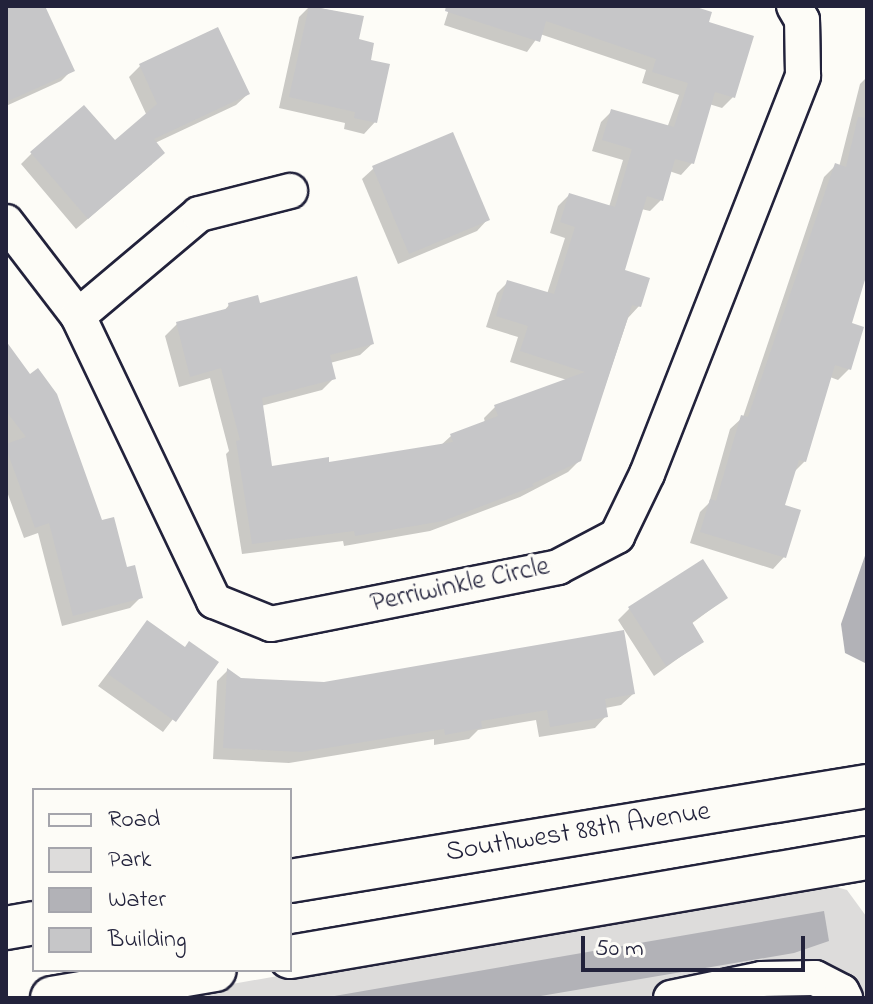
<!DOCTYPE html>
<style>
body{margin:0}
#map{position:relative;width:873px;height:1004px;overflow:hidden;background:#fdfcf7;font-family:"Indie Flower",sans-serif}
div>[style]{position:absolute}
.green>*{inset:0;background:#dddcdb}
.water>*{inset:0;background:#b2b2b7}
.shadow>*{inset:0;background:#0003}
.building>*{inset:0;background:#c6c6c8}
.roads{filter:drop-shadow(2px 0 #22223b) drop-shadow(-2px 0 #22223b) drop-shadow(0 2px #22223b) drop-shadow(0 -2px #22223b)}
.minor>*{height:34px;margin:-17px;padding:0 17px;transform-origin:17px;border-radius:17px;background:#fdfcf7}
.major>*{height:42px;margin:-21px;padding:0 21px;transform-origin:21px;border-radius:21px;background:#fdfcf7}
span{translate:-50% -50%;white-space:nowrap;text-align:center;line-height:1.15;-webkit-text-stroke:7px #fdfcf7;paint-order:stroke}
.street-label{font-size:28px;color:#22223b}
.frame{position:absolute;inset:0;border:8px solid #22223b;pointer-events:none}
.legend{position:absolute;left:32px;top:788px;width:260px;height:184px;box-sizing:border-box;background:#fdfcf7;border:2px solid #a5a5ac;margin:0;padding:10px 14px;list-style:none;font-size:24px;color:#22223b}
.legend li{display:flex;align-items:center;gap:16px;height:40px}
.legend b{width:40px;border:2px solid #a5a5ac}
.scale{position:absolute;left:581px;top:936px;width:224px;height:36px;box-sizing:border-box;border:4px solid #22223b;border-top:0;padding-left:10px;font-size:24px;line-height:28px;white-space:nowrap;color:#22223b;-webkit-text-stroke:6px #fdfcf7;paint-order:stroke}
</style>
<div id="map">
<div class="green">
<div style="clip-path:polygon(815px 881px,847px 890px,866px 916px,867px 998px,153px 998px)"></div>
</div>
<div class="water">
<div style="clip-path:polygon(867px 550px,867px 664px,845px 653px,841px 624px)"></div>
<div style="clip-path:polygon(824px 911px,829px 941px,794px 953px,529px 998px,323px 998px)"></div>
</div>
<div class="shadow">
<div style="clip-path:polygon(12px 6px,43px 6px,72px 70px,61px 81px,6px 106px,6px 9px)"></div>
<div style="clip-path:polygon(310px 6px,362px 17px,357px 41px,368px 62px,375px 122px,364px 134px,344px 129px,345px 123px,279px 108px,299px 17px)"></div>
<div style="clip-path:polygon(450px 6px,686px 6px,706px 24px,733px 97px,722px 108px,709px 104px,692px 163px,681px 175px,669px 171px,661px 200px,650px 211px,641px 209px,622px 272px,639px 306px,628px 318px,580px 460px,568px 472px,520px 497px,430px 531px,344px 546px,343px 541px,242px 554px,226px 454px,229px 451px,210px 378px,179px 387px,165px 336px,177px 324px,223px 312px,229px 305px,259px 305px,372px 344px,360px 355px,330px 363px,333px 379px,322px 390px,261px 406px,270px 468px,328px 464px,440px 446px,451px 436px,485px 423px,484px 418px,495px 407px,567px 380px,510px 362px,518px 337px,486px 327px,497px 293px,508px 282px,547px 294px,565px 238px,550px 233px,558px 206px,569px 195px,609px 207px,623px 160px,592px 151px,601px 122px,612px 111px,667px 128px,679px 95px,642px 83px,646px 70px,540px 34px,527px 52px,444px 25px)"></div>
<div style="clip-path:polygon(140px 66px,248px 94px,236px 105px,155px 143px,152px 164px,76px 229px,21px 164px,32px 153px,115px 143px,147px 116px,129px 77px)"></div>
<div style="clip-path:polygon(867px 77px,867px 281px,863px 280px,849px 324px,849px 369px,838px 380px,830px 377px,805px 461px,793px 473px,782px 506px,784px 557px,773px 569px,690px 543px,700px 512px,709px 503px,730px 429px,743px 417px,824px 177px,835px 166px,839px 167px,860px 84px)"></div>
<div style="clip-path:polygon(374px 168px,488px 219px,477px 231px,398px 264px,362px 179px)"></div>
<div style="clip-path:polygon(6px 344px,141px 597px,130px 608px,62px 626px,38px 533px,24px 538px,6px 489px)"></div>
<div style="clip-path:polygon(726px 598px,691px 624px,702px 641px,654px 676px,618px 620px,629px 609px)"></div>
<div style="clip-path:polygon(147px 622px,184px 649px,216px 663px,163px 732px,98px 686px)"></div>
<div style="clip-path:polygon(227px 671px,240px 680px,633px 694px,621px 705px,605px 708px,606px 716px,595px 728px,539px 737px,536px 720px,478px 730px,469px 739px,434px 745px,434px 739px,289px 763px,213px 759px,217px 681px)"></div>
</div>
<div class="building">
<div style="clip-path:polygon(6px 6px,45px 6px,75px 71px,6px 102px)"></div>
<div style="clip-path:polygon(309px 6px,364px 16px,359px 39px,374px 43px,371px 60px,390px 64px,377px 123px,354px 118px,355px 112px,289px 97px)"></div>
<div style="clip-path:polygon(446px 6px,693px 6px,712px 12px,709px 22px,754px 36px,735px 98px,715px 92px,694px 164px,675px 159px,663px 201px,647px 196px,625px 270px,650px 278px,641px 307px,632px 305px,581px 461px,532px 484px,534px 486px,443px 521px,355px 536px,354px 531px,252px 544px,236px 441px,240px 440px,221px 368px,190px 377px,176px 322px,229px 308px,228px 303px,258px 295px,260px 303px,357px 276px,374px 344px,330px 355px,336px 379px,262px 398px,272px 466px,329px 457px,329px 462px,453px 442px,450px 434px,498px 416px,494px 405px,585px 372px,520px 351px,528px 326px,496px 316px,507px 280px,554px 294px,575px 227px,560px 222px,569px 193px,615px 207px,632px 149px,602px 140px,611px 109px,674px 127px,688px 83px,652px 72px,656px 59px,546px 21px,540px 42px,445px 11px)"></div>
<div style="clip-path:polygon(218px 27px,250px 94px,154px 139px,165px 153px,88px 219px,30px 152px,84px 105px,115px 140px,157px 104px,139px 64px)"></div>
<div style="clip-path:polygon(858px 117px,867px 118px,867px 273px,852px 323px,864px 327px,851px 370px,835px 365px,806px 462px,799px 460px,785px 505px,801px 510px,786px 558px,700px 532px,710px 499px,716px 501px,741px 415px,748px 417px,835px 163px,846px 167px)"></div>
<div style="clip-path:polygon(453px 132px,490px 220px,409px 254px,372px 166px)"></div>
<div style="clip-path:polygon(6px 341px,30px 374px,38px 368px,57px 394px,102px 520px,114px 517px,127px 567px,135px 565px,143px 598px,73px 616px,49px 523px,35px 528px,6px 448px,6px 444px,26px 437px,6px 411px)"></div>
<div style="clip-path:polygon(703px 559px,728px 598px,692px 622px,704px 642px,666px 666px,628px 607px)"></div>
<div style="clip-path:polygon(147px 620px,185px 647px,189px 641px,219px 662px,176px 722px,108px 674px)"></div>
<div style="clip-path:polygon(624px 630px,635px 694px,605px 699px,608px 717px,550px 727px,547px 710px,481px 721px,482px 728px,445px 735px,444px 729px,302px 752px,223px 748px,227px 668px,241px 678px,324px 682px)"></div>
</div>
<div class="roads">
<div class="minor">
<div style="left:6px;top:222px;width:118px;rotate:52.5deg"></div>
<div style="left:78px;top:316px;width:316px;rotate:64.5deg"></div>
<div style="left:214px;top:601px;width:61px;rotate:22deg"></div>
<div style="left:271px;top:624px;width:293px;rotate:-11.2deg"></div>
<div style="left:558px;top:567px;width:67px;rotate:-27.7deg"></div>
<div style="left:617px;top:536px;width:69px;rotate:-64.2deg"></div>
<div style="left:647px;top:474px;width:428px;rotate:-68.6deg"></div>
<div style="left:803px;top:75px;width:55px;rotate:-91deg"></div>
<div style="left:802px;top:20px;width:16px;rotate:-120deg"></div>
<div style="left:78px;top:316px;width:158px;rotate:-40.1deg"></div>
<div style="left:199px;top:214px;width:94px;rotate:-14.2deg"></div>
<div style="left:671px;top:998px;width:92px;rotate:-11.9deg"></div>
<div style="left:761px;top:979px;width:54px;rotate:-1.1deg"></div>
<div style="left:815px;top:978px;width:30px;rotate:27deg"></div>
<div style="left:842px;top:992px;width:7px;rotate:63deg"></div>
</div>
<div class="major">
<div style="left:290px;top:881px;width:585px;rotate:-9.35deg"></div>
<div style="left:6px;top:928px;width:28px;rotate:-10deg"></div>
<div style="left:290px;top:957px;width:585px;rotate:-9.74deg"></div>
<div style="left:52px;top:998px;width:165px;rotate:-9.7deg"></div>
</div>
</div>
<div class="street-label">
<span style="left:460px;top:586px;rotate:-12deg">Perriwinkle Circle</span>
<span style="left:578px;top:833px;rotate:-9deg">Southwest 88th Avenue</span>
</div>
<div class="frame"></div>
<ul class="legend">
<li><b style="height:10px;background:#fdfcf7"></b>Road</li>
<li><b style="height:22px;background:#dddcdb"></b>Park</li>
<li><b style="height:22px;background:#b2b2b7"></b>Water</li>
<li><b style="height:22px;background:#c6c6c8"></b>Building</li>
</ul>
<div class="scale">50 m</div>
</div>
